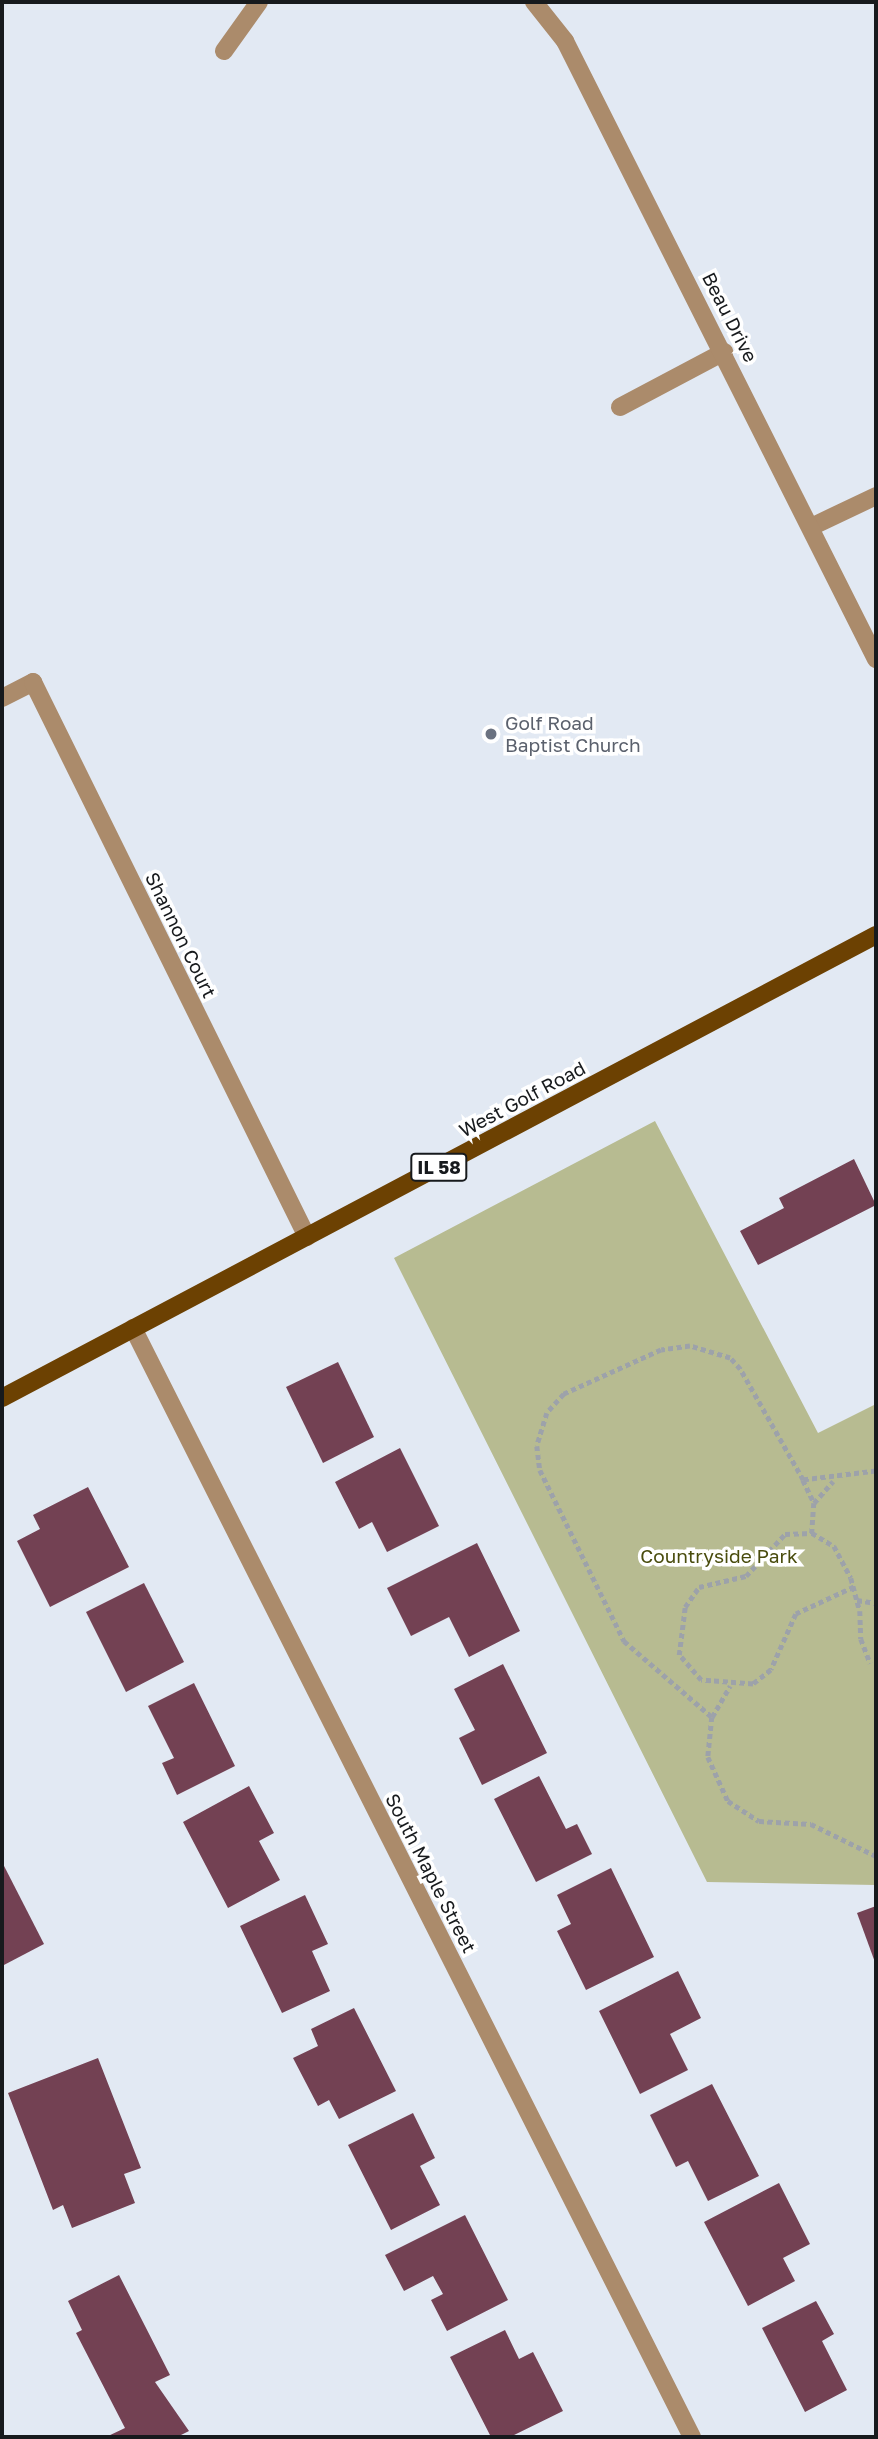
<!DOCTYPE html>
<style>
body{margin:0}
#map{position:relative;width:878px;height:2439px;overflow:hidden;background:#e2e9f3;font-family:"Golos Text",sans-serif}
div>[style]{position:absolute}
.green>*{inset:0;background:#b7bb91}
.building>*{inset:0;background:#734153}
.path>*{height:4.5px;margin-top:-2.25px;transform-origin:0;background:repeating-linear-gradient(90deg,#9da2aa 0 5px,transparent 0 8.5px)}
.lane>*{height:18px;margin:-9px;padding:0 9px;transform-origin:9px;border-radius:9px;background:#ab8b6b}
.street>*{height:18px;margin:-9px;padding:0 9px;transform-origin:9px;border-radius:9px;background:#ab8b6b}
.primary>*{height:18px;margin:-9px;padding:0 9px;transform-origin:9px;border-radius:9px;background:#6c4102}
.dots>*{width:19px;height:19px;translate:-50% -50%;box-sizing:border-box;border:4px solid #fff;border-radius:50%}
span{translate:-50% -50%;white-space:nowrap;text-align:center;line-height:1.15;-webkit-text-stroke:7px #fff;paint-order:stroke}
.shield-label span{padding:2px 5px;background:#fff;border:2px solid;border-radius:5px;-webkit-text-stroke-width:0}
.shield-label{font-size:18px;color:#171a1d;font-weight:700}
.street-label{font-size:19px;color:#171a1d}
.worship-label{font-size:19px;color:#5b616d}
.left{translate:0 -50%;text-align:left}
.park-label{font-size:19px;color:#494c0d}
.frame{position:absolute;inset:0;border:4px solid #171a1d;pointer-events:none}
</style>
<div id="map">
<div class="green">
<div style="clip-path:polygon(655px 1121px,818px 1433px,876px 1404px,876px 1885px,707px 1882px,394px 1258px)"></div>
</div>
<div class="building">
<div style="clip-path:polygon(854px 1159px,876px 1205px,758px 1265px,740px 1231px,784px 1208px,779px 1198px)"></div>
<div style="clip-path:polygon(338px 1362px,374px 1437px,323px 1463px,286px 1387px)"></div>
<div style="clip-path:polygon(400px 1448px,439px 1526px,387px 1552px,372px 1522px,359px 1529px,335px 1482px)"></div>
<div style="clip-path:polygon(88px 1487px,129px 1567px,50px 1607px,17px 1541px,40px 1529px,33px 1515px)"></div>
<div style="clip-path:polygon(477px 1543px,520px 1631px,469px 1657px,449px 1617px,411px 1636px,387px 1588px)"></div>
<div style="clip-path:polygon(144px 1583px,184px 1662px,126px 1692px,86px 1612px)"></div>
<div style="clip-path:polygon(503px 1664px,547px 1753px,482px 1785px,459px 1738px,475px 1730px,454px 1689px)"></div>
<div style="clip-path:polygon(194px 1683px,235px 1766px,177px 1795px,162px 1763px,174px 1758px,148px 1706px)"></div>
<div style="clip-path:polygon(539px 1776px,566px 1829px,577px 1824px,592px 1854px,536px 1882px,494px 1799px)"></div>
<div style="clip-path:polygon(249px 1786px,274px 1833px,259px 1841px,280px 1880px,228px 1908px,183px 1822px)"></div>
<div style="clip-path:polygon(2px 1862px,44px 1944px,2px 1966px)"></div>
<div style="clip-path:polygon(611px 1868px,654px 1957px,586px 1990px,557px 1931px,571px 1924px,557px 1895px)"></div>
<div style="clip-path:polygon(305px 1895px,328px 1944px,312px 1951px,330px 1991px,282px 2013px,240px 1926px)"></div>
<div style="clip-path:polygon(876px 1906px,876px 1965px,857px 1913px)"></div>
<div style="clip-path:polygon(678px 1971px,701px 2018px,670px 2034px,688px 2070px,640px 2094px,599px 2011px)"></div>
<div style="clip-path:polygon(354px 2008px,396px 2091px,339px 2119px,329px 2100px,318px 2106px,293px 2058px,318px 2046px,311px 2029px)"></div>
<div style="clip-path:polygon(98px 2058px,141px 2168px,124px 2174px,135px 2203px,72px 2228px,63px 2205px,53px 2210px,8px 2093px)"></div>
<div style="clip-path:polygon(712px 2084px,759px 2176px,708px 2201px,688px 2161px,676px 2167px,650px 2115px)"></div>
<div style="clip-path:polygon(413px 2113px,435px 2158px,420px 2166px,440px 2205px,391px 2230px,348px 2145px)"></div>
<div style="clip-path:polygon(779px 2183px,810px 2244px,783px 2258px,795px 2281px,748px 2306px,704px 2222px)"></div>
<div style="clip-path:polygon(465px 2215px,508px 2300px,447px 2331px,431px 2300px,443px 2294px,433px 2276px,404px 2291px,385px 2255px)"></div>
<div style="clip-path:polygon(119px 2275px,170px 2375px,155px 2382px,189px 2431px,177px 2437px,106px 2437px,125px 2428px,76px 2333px,82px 2330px,68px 2301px)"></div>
<div style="clip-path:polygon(816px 2301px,834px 2334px,822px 2341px,847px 2390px,805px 2412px,762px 2328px)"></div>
<div style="clip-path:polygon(505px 2330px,519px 2359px,533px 2352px,563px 2411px,510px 2437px,491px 2437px,450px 2357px)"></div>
</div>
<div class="path">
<div style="left:876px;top:1471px;width:74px;rotate:173deg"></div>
<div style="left:803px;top:1480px;width:128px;rotate:-119.6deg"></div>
<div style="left:740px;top:1369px;width:15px;rotate:-132deg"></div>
<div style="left:730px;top:1358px;width:42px;rotate:-163.3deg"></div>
<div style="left:690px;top:1346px;width:29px;rotate:172deg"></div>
<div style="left:661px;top:1350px;width:107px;rotate:155.6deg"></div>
<div style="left:564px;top:1394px;width:25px;rotate:132deg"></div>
<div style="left:547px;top:1413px;width:34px;rotate:107deg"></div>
<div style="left:537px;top:1446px;width:24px;rotate:83deg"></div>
<div style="left:540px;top:1470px;width:191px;rotate:63.8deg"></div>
<div style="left:624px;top:1641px;width:116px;rotate:40.8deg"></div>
<div style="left:712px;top:1717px;width:40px;rotate:95.7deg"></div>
<div style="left:708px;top:1757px;width:48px;rotate:65.6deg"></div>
<div style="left:728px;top:1801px;width:37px;rotate:33deg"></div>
<div style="left:759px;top:1821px;width:52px;rotate:3.3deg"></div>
<div style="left:811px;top:1824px;width:72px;rotate:26.2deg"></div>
<div style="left:803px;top:1480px;width:25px;rotate:64deg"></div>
<div style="left:814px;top:1503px;width:30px;rotate:94deg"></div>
<div style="left:814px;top:1503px;width:29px;rotate:-49deg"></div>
<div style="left:854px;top:1587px;width:64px;rotate:155deg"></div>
<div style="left:796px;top:1614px;width:61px;rotate:114.1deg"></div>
<div style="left:771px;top:1670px;width:23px;rotate:142deg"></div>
<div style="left:753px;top:1684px;width:52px;rotate:-175.6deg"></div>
<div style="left:701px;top:1680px;width:33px;rotate:-131deg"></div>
<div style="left:679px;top:1655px;width:48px;rotate:-82.9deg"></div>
<div style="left:685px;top:1607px;width:24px;rotate:-55deg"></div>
<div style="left:699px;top:1587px;width:48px;rotate:-13.2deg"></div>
<div style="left:746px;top:1576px;width:57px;rotate:-47.1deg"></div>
<div style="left:785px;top:1534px;width:27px;rotate:-2deg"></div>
<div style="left:812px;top:1533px;width:26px;rotate:31deg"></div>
<div style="left:834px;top:1546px;width:36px;rotate:62deg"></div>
<div style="left:851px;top:1578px;width:34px;rotate:75deg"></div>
<div style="left:860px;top:1611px;width:28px;rotate:88deg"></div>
<div style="left:861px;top:1639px;width:26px;rotate:69deg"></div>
<div style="left:857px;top:1600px;width:19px;rotate:9deg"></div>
<div style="left:712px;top:1717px;width:36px;rotate:-60deg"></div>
</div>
<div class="lane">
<div style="left:620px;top:407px;width:118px;rotate:-27.9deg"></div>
<div style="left:811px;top:527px;width:72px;rotate:-25.5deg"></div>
</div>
<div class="street">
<div style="left:534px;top:2px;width:50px;rotate:51.5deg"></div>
<div style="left:565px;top:41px;width:692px;rotate:63.29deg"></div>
<div style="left:224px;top:51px;width:60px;rotate:-54.5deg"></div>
<div style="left:2px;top:698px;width:35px;rotate:-27deg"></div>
<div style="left:33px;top:682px;width:619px;rotate:63.72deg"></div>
<div style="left:133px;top:1328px;width:1242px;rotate:63.25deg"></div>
</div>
<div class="primary">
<div style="left:2px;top:1398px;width:989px;rotate:-27.91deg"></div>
</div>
<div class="dots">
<div style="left:491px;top:734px;background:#6b7280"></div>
</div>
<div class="shield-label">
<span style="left:439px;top:1167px">IL 58</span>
</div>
<div class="street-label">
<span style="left:730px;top:317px;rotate:63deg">Beau Drive</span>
<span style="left:181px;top:935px;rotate:64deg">Shannon Court</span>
<span style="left:522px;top:1099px;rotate:-28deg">West Golf Road</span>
<span style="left:431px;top:1873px;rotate:63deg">South Maple Street</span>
</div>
<div class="worship-label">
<span class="left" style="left:505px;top:734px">Golf Road<br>Baptist Church</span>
</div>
<div class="park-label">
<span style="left:719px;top:1556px">Countryside Park</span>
</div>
<div class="frame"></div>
</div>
